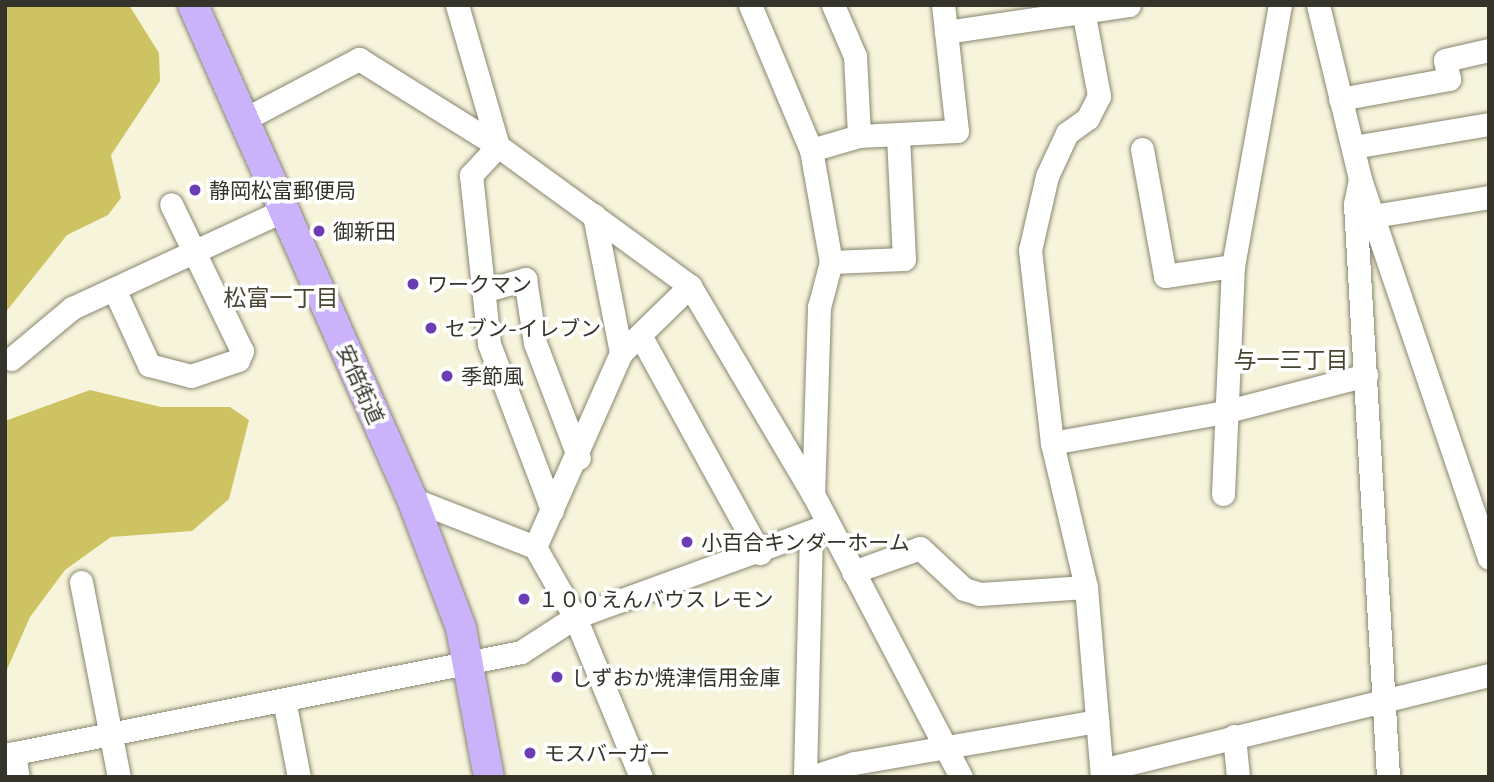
<!DOCTYPE html>
<html>
<head>
<meta charset="utf-8">
<style>
  body { margin:0 }
  #map { position:relative; width:1494px; height:782px; overflow:hidden; background:#f7f4dc; font-family:"Titillium Web","Noto Sans JP",sans-serif }
  div>[style] { position:absolute }
  [style*='--x'] { left:calc(var(--x)*1px); top:calc(var(--y)*1px); width:calc(var(--w)*1px); rotate:calc(var(--a)*1deg) }
  .forest>* { inset:0; background:#cec363 }
  .roads { filter:drop-shadow(0 0 2px #888670) drop-shadow(0 0 2px #888670) }
  .minor>* { height:23px; margin:-11.5px; padding:0 11.5px; transform-origin:11.5px; border-radius:11.5px; background:#fff }
  .major>* { height:30px; margin:-15px; padding:0 15px; transform-origin:15px; border-radius:15px; background:#cbb3fb }
  .dots>* { width:19px; height:19px; translate:-50% -50%; box-sizing:border-box; border:4px solid #fff; border-radius:50% }
  span { translate:-50% -50%; white-space:nowrap; text-align:center; line-height:1.15; -webkit-text-stroke:7px #fff; paint-order:stroke }
  .poi-label { font-size:21px; color:#35342b }
  .left { translate:0 -50%; text-align:left }
  .street-label { font-size:21px; color:#35342b }
  .neighbourhood-label { font-size:23px; color:#484632 }
  .frame { position:absolute; inset:0; border:7px solid #35342b; pointer-events:none }
</style>
</head>
<body>
<div id="map">
  <div class="forest">
    <div style="clip-path:polygon(5px 5px,129px 5px,159px 53px,160px 81px,111px 155px,121px 198px,108px 215px,67px 235px,5px 313px)"></div>
    <div style="clip-path:polygon(90px 390px,161px 407px,230px 407px,249px 420px,229px 499px,192px 531px,111px 537px,65px 570px,30px 617px,5px 674px,5px 421px)"></div>
  </div>
  <div class="roads">
    <div class="minor">
      <div style="--x:457;--y:5;--w:147;--a:73.8"></div>
      <div style="--x:750;--y:5;--w:157;--a:67.2"></div>
      <div style="--x:811;--y:150;--w:114;--a:79.9"></div>
      <div style="--x:831;--y:262;--w:47;--a:104.9"></div>
      <div style="--x:819;--y:307;--w:187;--a:91.8"></div>
      <div style="--x:833;--y:5;--w:56;--a:66.7"></div>
      <div style="--x:855;--y:56;--w:80;--a:87.1"></div>
      <div style="--x:1082;--y:5;--w:93;--a:79.4"></div>
      <div style="--x:1099;--y:96;--w:25;--a:117"></div>
      <div style="--x:1088;--y:118;--w:26;--a:144"></div>
      <div style="--x:1067;--y:133;--w:47;--a:114.9"></div>
      <div style="--x:1047;--y:176;--w:76;--a:102.9"></div>
      <div style="--x:1030;--y:250;--w:194;--a:83.5"></div>
      <div style="--x:1052;--y:443;--w:148;--a:76.7"></div>
      <div style="--x:1086;--y:587;--w:191;--a:85.2"></div>
      <div style="--x:1318;--y:5;--w:179;--a:76.4"></div>
      <div style="--x:1360;--y:179;--w:400;--a:71.2"></div>
      <div style="--x:946;--y:32;--w:185;--a:-8.4"></div>
      <div style="--x:1340;--y:99;--w:111;--a:-10.4"></div>
      <div style="--x:1449;--y:79;--w:19;--a:-102"></div>
      <div style="--x:1445;--y:60;--w:45;--a:-12.8"></div>
      <div style="--x:245;--y:119;--w:129;--a:-27.8"></div>
      <div style="--x:359;--y:59;--w:164;--a:32"></div>
      <div style="--x:498;--y:146;--w:238;--a:36.1"></div>
      <div style="--x:690;--y:286;--w:242;--a:59.4"></div>
      <div style="--x:813;--y:494;--w:319;--a:62.4"></div>
      <div style="--x:498;--y:146;--w:40;--a:133"></div>
      <div style="--x:471;--y:175;--w:170;--a:83.9"></div>
      <div style="--x:489;--y:344;--w:178;--a:69.2"></div>
      <div style="--x:1353;--y:147;--w:138;--a:-9.6"></div>
      <div style="--x:1142;--y:149;--w:129;--a:79.7"></div>
      <div style="--x:1165;--y:276;--w:69;--a:-8.4"></div>
      <div style="--x:811;--y:150;--w:50;--a:-16.3"></div>
      <div style="--x:859;--y:136;--w:98;--a:-2.9"></div>
      <div style="--x:957;--y:131;--w:127;--a:-96.3"></div>
      <div style="--x:1360;--y:179;--w:25;--a:101"></div>
      <div style="--x:1355;--y:204;--w:574;--a:86.7"></div>
      <div style="--x:594;--y:215;--w:141;--a:78.9"></div>
      <div style="--x:1373;--y:216;--w:118;--a:-9.3"></div>
      <div style="--x:831;--y:262;--w:73;--a:-2.4"></div>
      <div style="--x:904;--y:259;--w:123;--a:-92.8"></div>
      <div style="--x:114;--y:289;--w:84;--a:65.3"></div>
      <div style="--x:149;--y:365;--w:43;--a:14.7"></div>
      <div style="--x:191;--y:376;--w:50;--a:-18.8"></div>
      <div style="--x:238;--y:360;--w:10;--a:-66"></div>
      <div style="--x:242;--y:351;--w:163;--a:-115.8"></div>
      <div style="--x:487;--y:290;--w:40;--a:-16"></div>
      <div style="--x:525;--y:279;--w:65;--a:81.1"></div>
      <div style="--x:535;--y:343;--w:123;--a:69.1"></div>
      <div style="--x:640;--y:335;--w:249;--a:61.2"></div>
      <div style="--x:11;--y:359;--w:80;--a:-39.9"></div>
      <div style="--x:72;--y:308;--w:234;--a:-24.8"></div>
      <div style="--x:1052;--y:443;--w:175;--a:-10.2"></div>
      <div style="--x:1224;--y:412;--w:147;--a:-14.6"></div>
      <div style="--x:1223;--y:494;--w:228;--a:-87.5"></div>
      <div style="--x:1233;--y:266;--w:265;--a:-79.8"></div>
      <div style="--x:412;--y:499;--w:132;--a:21.3"></div>
      <div style="--x:535;--y:547;--w:81;--a:60.3"></div>
      <div style="--x:575;--y:617;--w:173;--a:67.6"></div>
      <div style="--x:535;--y:547;--w:212;--a:-66.1"></div>
      <div style="--x:621;--y:353;--w:96;--a:-44.2"></div>
      <div style="--x:853;--y:572;--w:71;--a:-19.7"></div>
      <div style="--x:920;--y:548;--w:60;--a:43"></div>
      <div style="--x:964;--y:589;--w:17;--a:17"></div>
      <div style="--x:980;--y:594;--w:106;--a:-3.8"></div>
      <div style="--x:81;--y:582;--w:199;--a:79"></div>
      <div style="--x:284;--y:700;--w:78;--a:79"></div>
      <div style="--x:1234;--y:736;--w:41;--a:84.4"></div>
      <div style="--x:14;--y:753;--w:24;--a:81"></div>
      <div style="--x:5;--y:755;--w:526;--a:-11.29"></div>
      <div style="--x:521;--y:652;--w:64;--a:-32.9"></div>
      <div style="--x:575;--y:617;--w:269;--a:-20"></div>
      <div style="--x:1102;--y:770;--w:398;--a:-13.8"></div>
      <div style="--x:805;--y:777;--w:242;--a:-88.6"></div>
      <div style="--x:811;--y:777;--w:45;--a:-18"></div>
      <div style="--x:854;--y:763;--w:247;--a:-9.8"></div>
    </div>
    <div class="major">
      <div style="--x:193;--y:5;--w:540;--a:66.09"></div>
      <div style="--x:412;--y:499;--w:138;--a:69.2"></div>
      <div style="--x:461;--y:628;--w:152;--a:79.4"></div>
    </div>
  </div>
  <div class="dots">
    <div style="left:195px;top:190px;background:#6b3cb4"></div>
    <div style="left:319px;top:231px;background:#6b3cb4"></div>
    <div style="left:413px;top:284px;background:#6b3cb4"></div>
    <div style="left:431px;top:328px;background:#6b3cb4"></div>
    <div style="left:447px;top:376px;background:#6b3cb4"></div>
    <div style="left:687px;top:542px;background:#6b3cb4"></div>
    <div style="left:524px;top:599px;background:#6b3cb4"></div>
    <div style="left:557px;top:677px;background:#6b3cb4"></div>
    <div style="left:530px;top:753px;background:#6b3cb4"></div>
  </div>
  <div class="poi-label">
    <span class="left" style="left:209px;top:190px">静岡松富郵便局</span>
    <span class="left" style="left:333px;top:231px">御新田</span>
    <span class="left" style="left:427px;top:284px">ワークマン</span>
    <span class="left" style="left:445px;top:328px">セブン-イレブン</span>
    <span class="left" style="left:461px;top:376px">季節風</span>
    <span class="left" style="left:701px;top:542px">小百合キンダーホーム</span>
    <span class="left" style="left:538px;top:599px">１００えんバウス レモン</span>
    <span class="left" style="left:571px;top:677px">しずおか焼津信用金庫</span>
    <span class="left" style="left:544px;top:753px">モスバーガー</span>
  </div>
  <div class="street-label">
    <span style="left:361px;top:384px;rotate:66deg">安倍街道</span>
  </div>
  <div class="neighbourhood-label">
    <span style="left:281px;top:298px">松富一丁目</span>
    <span style="left:1291px;top:360px">与一三丁目</span>
  </div>
  <div class="frame"></div>
</div>
</body>
</html>
